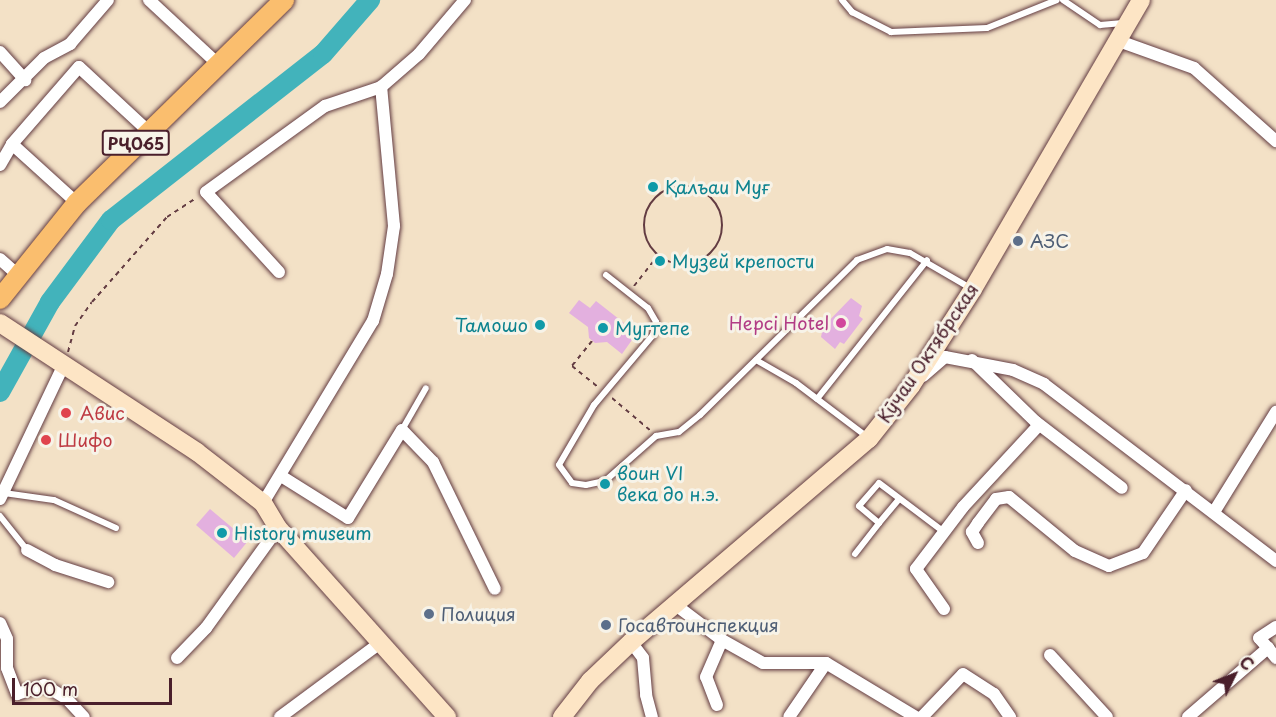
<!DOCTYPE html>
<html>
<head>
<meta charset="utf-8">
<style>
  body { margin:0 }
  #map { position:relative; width:1276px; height:717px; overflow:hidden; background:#f3e1c6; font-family:"Playpen Sans",sans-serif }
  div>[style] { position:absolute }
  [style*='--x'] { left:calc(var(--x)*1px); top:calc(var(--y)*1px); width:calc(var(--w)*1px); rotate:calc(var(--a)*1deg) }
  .river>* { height:20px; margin:-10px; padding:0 10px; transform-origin:10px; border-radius:10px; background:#42b3bb }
  .building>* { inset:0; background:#e3b0df }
  .path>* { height:2px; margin-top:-1px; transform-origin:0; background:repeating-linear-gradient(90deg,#633c42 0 4.5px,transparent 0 9px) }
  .path>.ring { margin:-1px; padding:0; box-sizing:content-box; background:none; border:2px solid #633c42; border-radius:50% }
  .roads { filter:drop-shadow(0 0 2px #633c42) drop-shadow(0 0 2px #633c42) }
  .lane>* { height:6px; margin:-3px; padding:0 3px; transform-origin:3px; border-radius:3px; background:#fff }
  .street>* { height:12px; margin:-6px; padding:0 6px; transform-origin:6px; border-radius:6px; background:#fff }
  .secondary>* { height:18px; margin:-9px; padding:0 9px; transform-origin:9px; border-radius:9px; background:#fde5c5 }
  .primary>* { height:20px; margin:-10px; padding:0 10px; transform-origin:10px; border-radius:10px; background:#fabe6e }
  .dots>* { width:16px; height:16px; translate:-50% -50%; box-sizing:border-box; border:3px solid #f7f3e8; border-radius:50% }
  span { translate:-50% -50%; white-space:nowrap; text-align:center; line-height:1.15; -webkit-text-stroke:6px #f7f3e8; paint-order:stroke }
  .shield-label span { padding:2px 4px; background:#f7f3e8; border:2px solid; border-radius:4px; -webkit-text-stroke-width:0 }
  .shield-label { font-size:16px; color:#4a1f2b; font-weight:700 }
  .culture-label { font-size:18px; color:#0d838f }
  .left { translate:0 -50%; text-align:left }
  .right { translate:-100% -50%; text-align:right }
  .service-label { font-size:18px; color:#4e5e75 }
  .hotel-label { font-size:18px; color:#b23c85 }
  .street-label { font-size:18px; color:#4a1f2b }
  .health-label { font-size:18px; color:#be3a42 }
  .north { position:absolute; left:1204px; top:645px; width:60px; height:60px; -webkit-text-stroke:4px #f7f3e8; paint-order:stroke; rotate:47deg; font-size:16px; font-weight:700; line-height:24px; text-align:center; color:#4a1f2b }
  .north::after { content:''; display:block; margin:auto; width:21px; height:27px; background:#4a1f2b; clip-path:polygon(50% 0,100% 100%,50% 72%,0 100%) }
  .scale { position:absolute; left:12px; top:678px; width:160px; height:27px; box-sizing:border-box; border:3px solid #4a1f2b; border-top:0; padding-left:8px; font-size:18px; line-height:21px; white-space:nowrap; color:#4a1f2b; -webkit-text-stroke:4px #f7f3e8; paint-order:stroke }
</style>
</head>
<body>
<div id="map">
  <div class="river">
    <div style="--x:0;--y:392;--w:103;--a:-60.9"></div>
    <div style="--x:50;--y:302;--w:102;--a:-53.4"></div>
    <div style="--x:111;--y:220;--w:269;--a:-38.1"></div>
    <div style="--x:323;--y:54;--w:72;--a:-49"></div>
  </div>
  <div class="building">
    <div style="clip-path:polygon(851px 298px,862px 306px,859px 316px,863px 319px,844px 344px,840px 342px,835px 349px,821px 337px,823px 327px)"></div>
    <div style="clip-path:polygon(579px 300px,590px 308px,596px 301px,624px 323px,618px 329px,632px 340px,622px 354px,607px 342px,595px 343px,589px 338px,588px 327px,569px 313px)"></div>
    <div style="clip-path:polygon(210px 509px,248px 541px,234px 558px,196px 525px)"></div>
  </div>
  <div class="path">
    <div class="ring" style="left:644px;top:186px;width:76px;height:76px"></div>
    <div style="--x:634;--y:286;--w:39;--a:-52"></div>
    <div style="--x:592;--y:341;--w:32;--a:129"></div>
    <div style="--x:572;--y:366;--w:33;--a:39"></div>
    <div style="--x:68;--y:352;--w:27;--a:-75"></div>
    <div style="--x:75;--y:326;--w:29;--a:-55"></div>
    <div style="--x:92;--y:302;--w:113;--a:-48.6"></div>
    <div style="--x:167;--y:217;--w:35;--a:-33"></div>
    <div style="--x:612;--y:398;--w:51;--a:40.2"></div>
  </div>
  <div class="roads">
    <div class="lane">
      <div style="--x:842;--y:0;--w:16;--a:50"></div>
      <div style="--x:852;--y:12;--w:44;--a:27.1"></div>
      <div style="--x:891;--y:32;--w:96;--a:-2.4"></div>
      <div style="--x:987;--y:28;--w:75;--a:-21.8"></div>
      <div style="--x:1063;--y:0;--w:45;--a:34"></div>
      <div style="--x:1100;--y:25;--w:23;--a:-5"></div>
      <div style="--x:606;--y:275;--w:53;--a:38.2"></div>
      <div style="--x:648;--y:308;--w:16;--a:60"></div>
      <div style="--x:656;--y:322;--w:13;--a:103"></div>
      <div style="--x:653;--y:335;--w:92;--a:130.1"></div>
      <div style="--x:594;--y:405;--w:69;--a:120.3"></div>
      <div style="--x:559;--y:465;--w:22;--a:54"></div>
      <div style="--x:572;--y:483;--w:14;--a:8"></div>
      <div style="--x:586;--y:485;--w:19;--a:-12"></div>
      <div style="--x:605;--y:481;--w:68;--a:-41.4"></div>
      <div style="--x:656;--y:436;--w:23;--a:-10"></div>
      <div style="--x:679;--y:432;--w:27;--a:-39"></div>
      <div style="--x:700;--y:415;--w:221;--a:-44.6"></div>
      <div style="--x:857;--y:260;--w:32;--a:-20"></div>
      <div style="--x:887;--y:249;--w:23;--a:10"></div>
      <div style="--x:910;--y:253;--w:72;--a:30.1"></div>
      <div style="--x:756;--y:360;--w:46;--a:29.9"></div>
      <div style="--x:796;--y:383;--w:88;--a:37.1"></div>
      <div style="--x:817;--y:399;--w:177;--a:-51.6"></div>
      <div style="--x:402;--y:430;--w:48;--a:-60.3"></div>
      <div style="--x:4;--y:493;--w:50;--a:8"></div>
      <div style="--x:54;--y:500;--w:68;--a:24.3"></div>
      <div style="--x:0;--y:516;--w:43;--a:51.5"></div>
      <div style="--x:879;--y:523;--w:31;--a:-50"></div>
      <div style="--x:855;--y:554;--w:39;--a:-52"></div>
      <div style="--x:879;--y:523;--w:26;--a:-140"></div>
      <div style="--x:859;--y:506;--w:30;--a:-49"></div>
      <div style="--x:879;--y:483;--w:81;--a:37"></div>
    </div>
    <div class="street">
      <div style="--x:149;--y:0;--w:96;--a:42.9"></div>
      <div style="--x:1116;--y:40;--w:83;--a:19.7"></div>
      <div style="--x:1194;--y:68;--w:110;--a:41.7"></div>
      <div style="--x:0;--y:52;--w:38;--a:48"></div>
      <div style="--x:0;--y:102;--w:62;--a:-45"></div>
      <div style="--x:44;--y:58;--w:30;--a:-28"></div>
      <div style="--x:70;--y:44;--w:58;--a:-49.2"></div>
      <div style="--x:12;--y:144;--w:102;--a:-49"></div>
      <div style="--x:79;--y:67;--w:94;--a:42.8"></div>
      <div style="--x:0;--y:165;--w:24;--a:-60"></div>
      <div style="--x:12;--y:144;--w:88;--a:42.2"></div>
      <div style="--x:0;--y:259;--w:24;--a:42"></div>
      <div style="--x:279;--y:272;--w:108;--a:-132.4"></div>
      <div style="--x:206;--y:192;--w:147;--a:-35.9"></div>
      <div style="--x:325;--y:106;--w:59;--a:-18.7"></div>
      <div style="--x:381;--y:87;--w:50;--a:-41"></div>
      <div style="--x:419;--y:54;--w:71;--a:-49.6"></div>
      <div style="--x:972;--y:360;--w:89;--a:44.1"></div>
      <div style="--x:1036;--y:422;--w:108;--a:37.5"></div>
      <div style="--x:923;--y:376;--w:29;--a:-41"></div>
      <div style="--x:945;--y:357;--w:69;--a:10.8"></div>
      <div style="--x:1013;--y:370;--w:34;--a:24"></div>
      <div style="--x:1044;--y:384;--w:292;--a:37.3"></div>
      <div style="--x:281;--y:476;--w:79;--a:32.1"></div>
      <div style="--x:348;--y:518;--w:103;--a:-58.5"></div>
      <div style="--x:402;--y:430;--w:45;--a:45.9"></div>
      <div style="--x:433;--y:462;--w:141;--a:64"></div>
      <div style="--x:0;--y:499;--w:149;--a:-64.6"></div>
      <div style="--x:263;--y:503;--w:213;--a:-58.9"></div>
      <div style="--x:373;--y:321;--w:49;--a:-73.4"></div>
      <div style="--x:387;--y:274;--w:49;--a:-81.7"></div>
      <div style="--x:394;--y:226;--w:140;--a:-95.3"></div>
      <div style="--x:1214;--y:512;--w:118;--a:-58.2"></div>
      <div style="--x:978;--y:543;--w:13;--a:-119"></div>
      <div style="--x:972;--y:532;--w:11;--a:-56"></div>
      <div style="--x:978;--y:523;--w:30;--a:-53"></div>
      <div style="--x:996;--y:499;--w:13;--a:-9"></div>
      <div style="--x:1009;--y:497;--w:85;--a:39.3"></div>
      <div style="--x:1075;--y:551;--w:37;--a:24"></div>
      <div style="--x:1109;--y:566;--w:36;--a:-21"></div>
      <div style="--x:1143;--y:553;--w:76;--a:-55.7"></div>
      <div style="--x:27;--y:550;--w:32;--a:28"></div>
      <div style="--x:55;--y:565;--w:56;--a:17.8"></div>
      <div style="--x:673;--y:603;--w:61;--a:37.1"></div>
      <div style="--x:722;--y:640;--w:47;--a:29.3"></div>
      <div style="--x:763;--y:663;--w:63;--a:0"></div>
      <div style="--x:826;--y:663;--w:65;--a:124.4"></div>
      <div style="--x:944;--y:609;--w:49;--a:-125"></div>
      <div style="--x:916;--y:569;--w:78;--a:-52.8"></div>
      <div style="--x:963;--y:507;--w:112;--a:-47.2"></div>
      <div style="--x:0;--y:623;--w:17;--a:66"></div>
      <div style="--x:7;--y:639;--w:29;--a:90"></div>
      <div style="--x:7;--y:668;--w:28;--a:69"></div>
      <div style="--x:17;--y:694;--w:28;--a:-18"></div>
      <div style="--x:44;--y:685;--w:26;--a:31"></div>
      <div style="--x:66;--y:698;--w:26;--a:47"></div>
      <div style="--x:631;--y:642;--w:20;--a:53"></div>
      <div style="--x:643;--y:658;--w:37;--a:85"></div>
      <div style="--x:646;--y:695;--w:23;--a:75"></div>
      <div style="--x:1268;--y:648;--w:13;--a:51"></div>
      <div style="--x:1050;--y:655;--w:84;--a:47.4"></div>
      <div style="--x:177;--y:658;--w:42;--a:-46"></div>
      <div style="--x:206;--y:628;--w:123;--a:-54.2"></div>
      <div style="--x:826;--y:663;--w:105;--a:31"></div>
      <div style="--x:717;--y:705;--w:30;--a:-111"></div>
      <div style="--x:706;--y:677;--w:40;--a:-66.6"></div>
      <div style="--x:280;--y:717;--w:124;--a:-36.5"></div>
      <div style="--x:922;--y:717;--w:59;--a:-46.4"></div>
      <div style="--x:963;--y:674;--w:37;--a:33"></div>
      <div style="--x:994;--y:694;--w:28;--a:55"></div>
      <div style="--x:1188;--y:717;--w:106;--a:-40.8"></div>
      <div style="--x:1268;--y:648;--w:13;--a:-132"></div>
      <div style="--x:1259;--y:638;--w:20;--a:-33"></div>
    </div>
    <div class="secondary">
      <div style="--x:0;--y:323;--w:235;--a:33.2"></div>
      <div style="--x:197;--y:452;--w:83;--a:37.7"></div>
      <div style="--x:263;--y:503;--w:29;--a:59"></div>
      <div style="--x:278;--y:528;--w:254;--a:48.2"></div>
      <div style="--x:562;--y:717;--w:46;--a:-52.1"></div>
      <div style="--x:590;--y:681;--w:57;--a:-43.6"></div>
      <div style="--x:631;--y:642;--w:313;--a:-40.5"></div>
      <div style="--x:869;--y:439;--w:68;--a:-51.6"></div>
      <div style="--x:911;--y:386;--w:115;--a:-57.4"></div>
      <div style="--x:973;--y:289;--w:334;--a:-59.8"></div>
    </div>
    <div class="primary">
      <div style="--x:0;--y:299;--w:123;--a:-51.3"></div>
      <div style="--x:77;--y:203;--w:290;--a:-44.4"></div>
    </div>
  </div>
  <div class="dots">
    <div style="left:653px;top:187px;background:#0f9aa8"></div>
    <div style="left:1018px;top:241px;background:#5c6f8a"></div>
    <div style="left:660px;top:261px;background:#0f9aa8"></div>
    <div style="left:841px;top:323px;background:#d1479c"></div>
    <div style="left:540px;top:325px;background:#0f9aa8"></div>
    <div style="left:603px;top:328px;background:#0f9aa8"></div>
    <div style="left:66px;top:413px;background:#e0444e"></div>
    <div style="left:46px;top:440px;background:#e0444e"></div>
    <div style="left:605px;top:484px;background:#0f9aa8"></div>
    <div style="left:222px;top:533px;background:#0f9aa8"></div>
    <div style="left:429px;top:614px;background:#5c6f8a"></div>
    <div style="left:606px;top:625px;background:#5c6f8a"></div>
  </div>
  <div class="shield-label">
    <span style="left:136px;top:143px">РҶ065</span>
  </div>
  <div class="culture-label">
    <span class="left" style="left:665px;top:187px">Қалъаи Муғ</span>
    <span class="left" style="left:672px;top:261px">Музей крепости</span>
    <span class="right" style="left:528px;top:325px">Тамошо</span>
    <span class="left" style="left:615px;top:328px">Мугтепе</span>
    <span class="left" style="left:617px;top:484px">воин VI<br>века до н.э.</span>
    <span class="left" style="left:234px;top:533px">History museum</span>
  </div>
  <div class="service-label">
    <span class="left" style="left:1030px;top:241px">АЗС</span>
    <span class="left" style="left:441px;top:614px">Полиция</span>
    <span class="left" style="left:618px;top:625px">Госавтоинспекция</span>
  </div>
  <div class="hotel-label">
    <span class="right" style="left:829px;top:323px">Hepci Hotel</span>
  </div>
  <div class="street-label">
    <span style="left:928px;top:353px;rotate:-56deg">Кӯчаи Октябрская</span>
  </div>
  <div class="health-label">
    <span class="left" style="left:80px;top:413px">Авис</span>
    <span class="left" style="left:58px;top:440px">Шифо</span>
  </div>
  <div class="north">С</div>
  <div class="scale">100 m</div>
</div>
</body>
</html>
